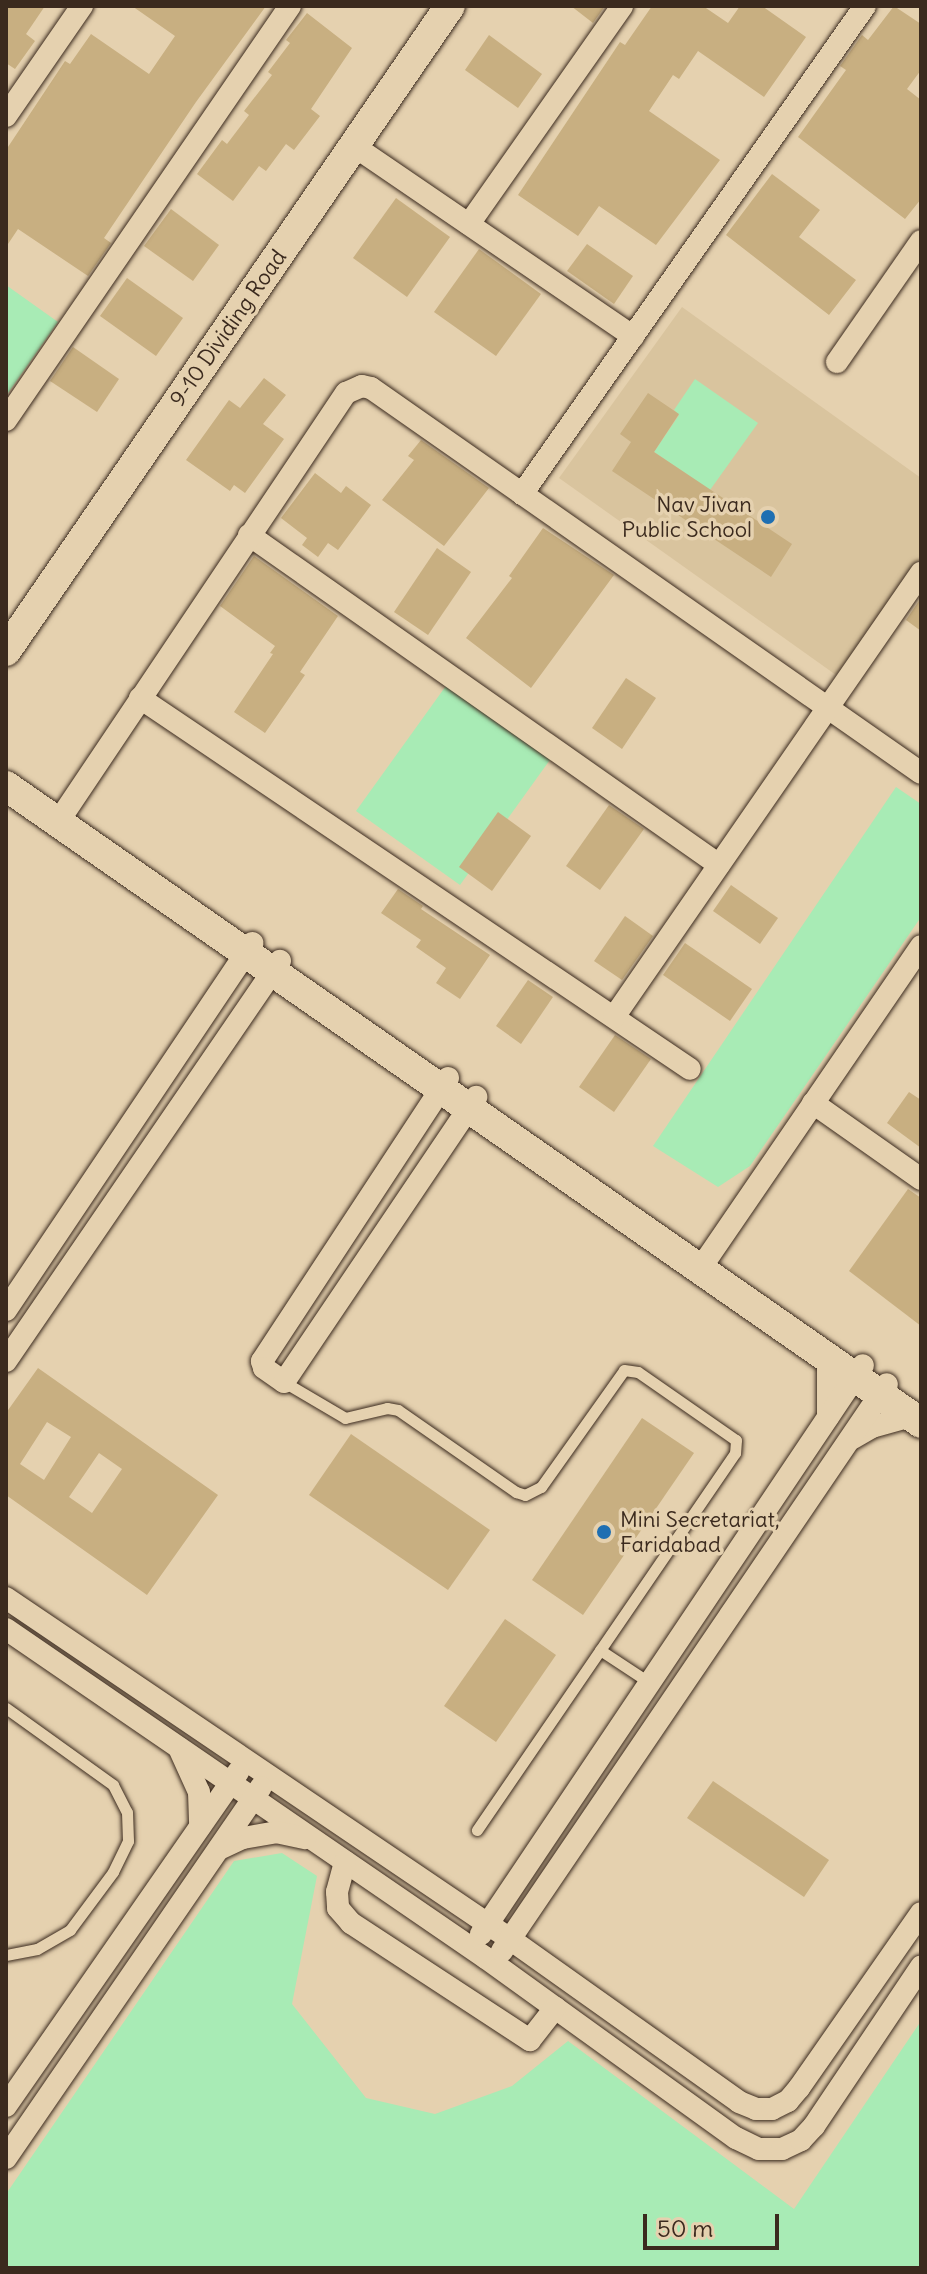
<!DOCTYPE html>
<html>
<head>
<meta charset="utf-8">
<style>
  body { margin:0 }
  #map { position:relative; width:927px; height:2274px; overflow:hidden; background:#e5d1af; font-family:Delius,sans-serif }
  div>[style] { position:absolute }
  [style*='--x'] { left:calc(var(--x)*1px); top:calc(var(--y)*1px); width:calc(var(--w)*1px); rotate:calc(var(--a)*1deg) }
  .built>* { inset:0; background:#d9c49e }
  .green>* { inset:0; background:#a8ebb5 }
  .building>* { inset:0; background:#c8af81 }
  .roads { filter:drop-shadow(0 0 2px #3b2a1e) drop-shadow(0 0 2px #3b2a1e) }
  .lane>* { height:11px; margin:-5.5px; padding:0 5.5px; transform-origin:5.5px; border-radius:5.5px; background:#e5d1af }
  .street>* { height:22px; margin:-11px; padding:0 11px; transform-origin:11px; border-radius:11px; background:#e5d1af }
  .secondary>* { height:30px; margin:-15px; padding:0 15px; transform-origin:15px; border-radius:15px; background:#e5d1af }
  .dots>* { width:22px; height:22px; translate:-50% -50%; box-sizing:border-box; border:4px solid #e5d1af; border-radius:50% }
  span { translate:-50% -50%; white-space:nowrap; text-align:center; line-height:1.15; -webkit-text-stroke:7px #e5d1af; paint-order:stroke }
  .street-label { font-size:22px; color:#3b2a1e }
  .poi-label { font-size:22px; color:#3b2a1e }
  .right { translate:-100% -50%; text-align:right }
  .left { translate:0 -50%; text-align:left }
  .frame { position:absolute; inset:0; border:8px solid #3b2a1e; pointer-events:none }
  .scale { position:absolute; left:643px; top:2214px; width:136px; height:36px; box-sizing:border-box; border:4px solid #3b2a1e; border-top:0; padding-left:10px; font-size:24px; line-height:28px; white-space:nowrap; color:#3b2a1e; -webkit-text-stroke:6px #e5d1af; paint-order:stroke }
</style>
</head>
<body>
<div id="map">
  <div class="built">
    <div style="clip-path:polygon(682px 307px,921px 478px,921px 557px,836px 675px,559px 478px)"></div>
  </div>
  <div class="green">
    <div style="clip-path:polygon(6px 285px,58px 322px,6px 396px)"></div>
    <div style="clip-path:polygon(695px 379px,758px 423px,710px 490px,654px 452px,679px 415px,674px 410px)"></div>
    <div style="clip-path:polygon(448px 683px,552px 757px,460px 885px,356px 811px)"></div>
    <div style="clip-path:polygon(896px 787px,921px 804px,921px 917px,750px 1166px,718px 1187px,653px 1146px)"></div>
    <div style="clip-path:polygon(282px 1853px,317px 1876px,292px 2004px,366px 2098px,435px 2114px,512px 2086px,568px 2041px,794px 2209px,921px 2021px,921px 2268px,6px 2268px,6px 2194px,234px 1861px)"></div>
  </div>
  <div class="building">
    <div style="clip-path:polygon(6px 6px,45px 6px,26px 34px,35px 41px,15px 69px,6px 63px)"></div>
    <div style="clip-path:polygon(132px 6px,266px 6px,196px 102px,104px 238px,111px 243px,88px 276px,18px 229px,6px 247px,6px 150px,65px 61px,70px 64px,91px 34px,149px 74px,175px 36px)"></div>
    <div style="clip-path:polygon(571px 6px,605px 6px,593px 23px)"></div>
    <div style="clip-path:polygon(652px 6px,703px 6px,728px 23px,740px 6px,762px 6px,806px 37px,764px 97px,698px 51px,679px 79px,673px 75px,649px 111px,720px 160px,656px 245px,599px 206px,578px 236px,518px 195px,620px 42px,625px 45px)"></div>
    <div style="clip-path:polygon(894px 6px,921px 24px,921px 70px,907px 89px,921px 100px,921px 199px,905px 219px,798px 137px,846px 70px,840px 66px,862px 35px,868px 40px)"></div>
    <div style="clip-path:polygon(307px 13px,352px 48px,311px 109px,320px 116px,294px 150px,286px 144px,266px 171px,259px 166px,233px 201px,197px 174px,222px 140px,227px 144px,249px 115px,244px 111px,272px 75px,268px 72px,290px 43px,286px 40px)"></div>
    <div style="clip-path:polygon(489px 35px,542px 74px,518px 108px,465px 70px)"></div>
    <div style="clip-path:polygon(772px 174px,820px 210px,799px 237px,856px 280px,829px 315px,726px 235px)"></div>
    <div style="clip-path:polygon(396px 198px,450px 237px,407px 297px,353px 258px)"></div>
    <div style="clip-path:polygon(171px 209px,219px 245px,193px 281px,144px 246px)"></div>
    <div style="clip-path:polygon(587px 244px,633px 276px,614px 304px,567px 271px)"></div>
    <div style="clip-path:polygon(479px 249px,541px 294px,496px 356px,434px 312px)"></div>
    <div style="clip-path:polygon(127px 278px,183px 318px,156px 356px,100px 316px)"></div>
    <div style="clip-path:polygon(73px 347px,119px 379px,97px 412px,50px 381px)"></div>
    <div style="clip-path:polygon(264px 378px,286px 395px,263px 424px,284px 439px,245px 493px,234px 485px,230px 491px,186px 460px,229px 400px,240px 408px)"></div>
    <div style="clip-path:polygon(648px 393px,679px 414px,654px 452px,792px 544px,771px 577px,612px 471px,631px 442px,620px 434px)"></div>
    <div style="clip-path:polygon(421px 440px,489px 488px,444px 546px,382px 500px,414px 460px,408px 456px)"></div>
    <div style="clip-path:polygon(315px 473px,341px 493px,346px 486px,371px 505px,338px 550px,328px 543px,318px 557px,302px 545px,307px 538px,281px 518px)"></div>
    <div style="clip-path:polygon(543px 528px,614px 575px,531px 688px,466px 638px,512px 578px,509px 576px)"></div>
    <div style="clip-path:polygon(437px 548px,471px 572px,428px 635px,394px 612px)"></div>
    <div style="clip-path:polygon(254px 556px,338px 616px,300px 672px,305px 675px,265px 733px,234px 712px,273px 654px,270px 653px,275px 646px,220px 606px)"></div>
    <div style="clip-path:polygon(921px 598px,921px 631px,906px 620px)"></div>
    <div style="clip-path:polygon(626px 678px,656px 698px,622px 749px,592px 728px)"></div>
    <div style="clip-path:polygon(609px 805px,644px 829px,600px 890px,566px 866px)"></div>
    <div style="clip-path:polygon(498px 812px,531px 836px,492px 891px,459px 867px)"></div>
    <div style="clip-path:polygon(731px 885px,778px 918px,760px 944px,713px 911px)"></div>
    <div style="clip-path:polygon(398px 889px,423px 906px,421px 909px,490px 955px,460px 999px,436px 983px,446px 968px,416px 947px,421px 940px,381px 913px)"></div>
    <div style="clip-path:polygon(625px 916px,653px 936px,622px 980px,594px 961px)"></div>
    <div style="clip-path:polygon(685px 943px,752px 989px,730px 1021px,663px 975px)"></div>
    <div style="clip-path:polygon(528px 980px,553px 997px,521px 1044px,496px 1026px)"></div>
    <div style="clip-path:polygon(615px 1035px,651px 1059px,614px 1112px,579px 1087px)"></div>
    <div style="clip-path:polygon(909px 1092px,921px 1100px,921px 1148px,887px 1123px)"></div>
    <div style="clip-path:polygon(908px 1189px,921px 1198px,921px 1326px,849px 1271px)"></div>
    <div style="clip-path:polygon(evenodd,38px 1368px,218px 1495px,147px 1595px,6px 1495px,6px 1413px,38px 1368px,47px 1422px,71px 1437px,44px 1480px,20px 1464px,47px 1422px,38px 1368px,99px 1453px,122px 1469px,92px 1513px,69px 1497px,99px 1453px)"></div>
    <div style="clip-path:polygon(642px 1418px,694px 1453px,583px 1615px,532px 1580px)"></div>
    <div style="clip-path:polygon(351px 1434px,490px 1530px,448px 1590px,309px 1495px)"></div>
    <div style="clip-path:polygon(505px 1619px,556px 1655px,496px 1742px,444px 1706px)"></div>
    <div style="clip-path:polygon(713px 1781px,829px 1860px,804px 1897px,687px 1818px)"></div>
  </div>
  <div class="roads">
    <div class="lane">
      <div style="--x:284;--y:1382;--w:71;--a:30.5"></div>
      <div style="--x:345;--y:1418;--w:43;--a:-13.4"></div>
      <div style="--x:387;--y:1408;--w:11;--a:10"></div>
      <div style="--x:398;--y:1410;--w:144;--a:34.8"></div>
      <div style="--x:516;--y:1492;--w:9;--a:18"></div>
      <div style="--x:525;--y:1495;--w:18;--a:-27"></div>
      <div style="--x:541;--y:1487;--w:143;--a:-54.6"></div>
      <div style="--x:624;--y:1370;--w:14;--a:8"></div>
      <div style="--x:638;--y:1372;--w:119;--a:34.8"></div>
      <div style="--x:736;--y:1440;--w:13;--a:94"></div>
      <div style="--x:735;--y:1453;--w:457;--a:124.4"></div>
      <div style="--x:600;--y:1650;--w:60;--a:33.4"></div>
      <div style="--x:6;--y:1708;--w:132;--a:35.7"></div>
      <div style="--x:113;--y:1785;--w:30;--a:63"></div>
      <div style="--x:127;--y:1812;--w:29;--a:88"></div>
      <div style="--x:128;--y:1841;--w:34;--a:116"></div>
      <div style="--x:113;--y:1872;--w:72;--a:126.6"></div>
      <div style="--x:70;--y:1930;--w:38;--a:150"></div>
      <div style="--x:37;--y:1949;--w:32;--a:169"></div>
    </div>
    <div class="street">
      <div style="--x:6;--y:116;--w:134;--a:-55.4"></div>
      <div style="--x:354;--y:146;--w:338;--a:34.3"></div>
      <div style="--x:469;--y:224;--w:266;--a:-54.9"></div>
      <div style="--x:837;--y:362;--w:147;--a:-55.2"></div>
      <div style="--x:6;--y:420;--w:502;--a:-55.55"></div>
      <div style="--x:522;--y:494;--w:596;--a:-54.9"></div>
      <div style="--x:249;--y:535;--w:574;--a:35.07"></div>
      <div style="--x:140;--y:698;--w:663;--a:34"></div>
      <div style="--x:58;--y:822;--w:517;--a:-56.13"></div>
      <div style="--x:346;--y:393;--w:17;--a:-24"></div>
      <div style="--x:362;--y:386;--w:9;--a:13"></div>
      <div style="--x:371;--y:388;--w:671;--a:34.99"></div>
      <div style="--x:614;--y:1017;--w:540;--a:-55.34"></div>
      <div style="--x:448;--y:1078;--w:339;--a:123.3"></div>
      <div style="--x:262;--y:1361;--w:7;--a:74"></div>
      <div style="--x:264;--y:1368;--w:24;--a:35"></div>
      <div style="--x:284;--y:1382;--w:344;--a:-56"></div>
      <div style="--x:813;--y:1103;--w:132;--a:35.1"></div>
      <div style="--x:700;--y:1269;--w:391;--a:-55.6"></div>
      <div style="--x:6;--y:1310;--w:442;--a:-56.1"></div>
      <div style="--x:6;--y:1361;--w:485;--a:-55.6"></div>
      <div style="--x:828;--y:1417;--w:59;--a:-90"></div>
      <div style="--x:853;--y:1438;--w:22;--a:-30"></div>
      <div style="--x:872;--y:1427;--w:41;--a:-15.8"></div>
      <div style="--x:6;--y:1598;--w:609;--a:34.08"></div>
      <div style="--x:510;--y:1939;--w:281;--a:35.4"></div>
      <div style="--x:739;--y:2102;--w:18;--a:22"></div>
      <div style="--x:756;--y:2109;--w:16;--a:0"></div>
      <div style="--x:772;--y:2109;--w:18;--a:-27"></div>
      <div style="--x:788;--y:2101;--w:17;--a:-50"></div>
      <div style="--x:799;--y:2088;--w:213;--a:-55.1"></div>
      <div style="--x:6;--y:1629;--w:582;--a:34.43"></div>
      <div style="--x:486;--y:1958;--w:308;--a:35.8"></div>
      <div style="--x:736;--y:2138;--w:25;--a:26"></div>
      <div style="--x:759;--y:2149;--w:23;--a:0"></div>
      <div style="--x:782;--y:2149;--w:21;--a:-25"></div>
      <div style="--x:801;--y:2140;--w:19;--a:-47"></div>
      <div style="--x:814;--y:2126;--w:192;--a:-56.1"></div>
      <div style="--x:179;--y:1748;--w:48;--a:65.6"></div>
      <div style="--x:199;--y:1792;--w:34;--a:88"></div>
      <div style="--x:219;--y:1849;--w:26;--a:-25"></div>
      <div style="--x:243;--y:1838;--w:34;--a:-10"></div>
      <div style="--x:276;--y:1832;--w:30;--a:12"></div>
      <div style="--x:345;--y:1862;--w:31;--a:105"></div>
      <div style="--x:337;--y:1892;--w:16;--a:86"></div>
      <div style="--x:338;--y:1908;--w:20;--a:49"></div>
      <div style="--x:351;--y:1923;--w:214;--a:33.2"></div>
      <div style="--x:530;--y:2040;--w:41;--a:-52"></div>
      <div style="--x:481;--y:1934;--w:685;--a:-56.12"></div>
      <div style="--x:502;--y:1951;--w:685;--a:-55.82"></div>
      <div style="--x:6;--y:2106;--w:407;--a:-55.2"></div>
      <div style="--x:6;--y:2158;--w:450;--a:-55.5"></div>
    </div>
    <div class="secondary">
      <div style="--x:6;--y:651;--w:783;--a:-55.46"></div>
      <div style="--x:6;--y:786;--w:1115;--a:34.84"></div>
    </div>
  </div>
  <div class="dots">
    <div style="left:768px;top:517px;background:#1f6fb2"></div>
    <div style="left:604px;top:1532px;background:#1f6fb2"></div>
  </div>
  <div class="street-label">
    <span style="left:228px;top:328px;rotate:-55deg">9-10 Dividing Road</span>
  </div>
  <div class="poi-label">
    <span class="right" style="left:752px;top:517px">Nav Jivan<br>Public School</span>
    <span class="left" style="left:620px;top:1532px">Mini Secretariat,<br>Faridabad</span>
  </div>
  <div class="frame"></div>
  <div class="scale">50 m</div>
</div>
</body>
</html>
